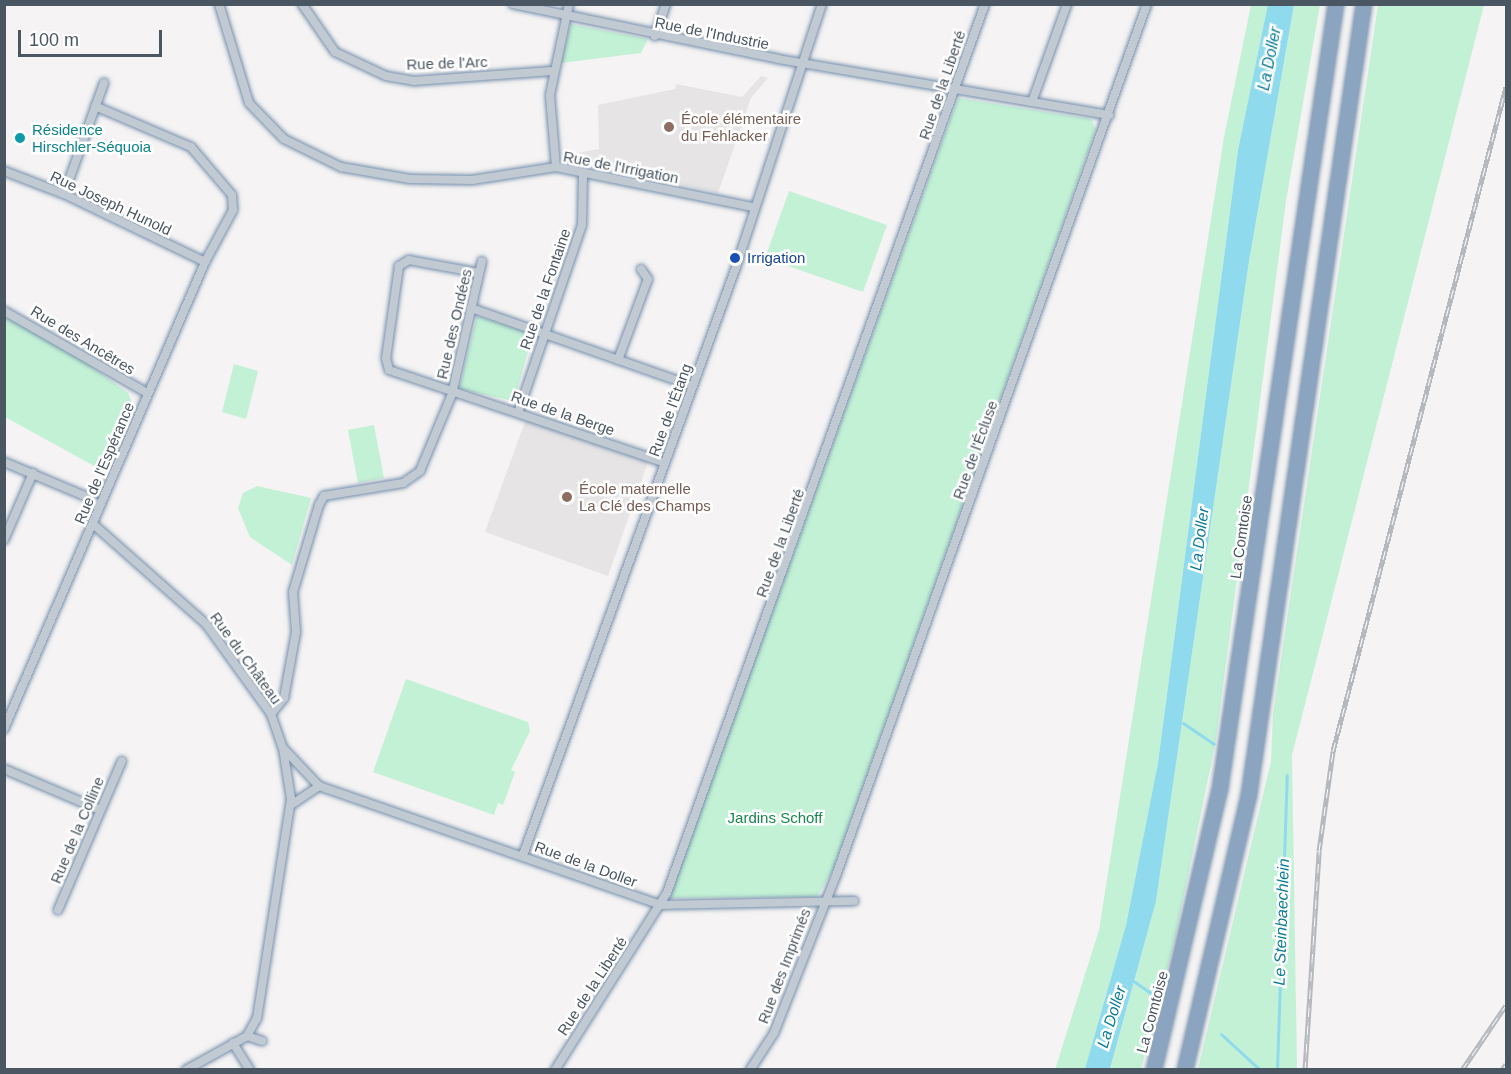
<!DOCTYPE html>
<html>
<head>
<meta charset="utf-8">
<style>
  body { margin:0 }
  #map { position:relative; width:1511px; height:1074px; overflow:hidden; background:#f5f3f3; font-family:Helvetica,sans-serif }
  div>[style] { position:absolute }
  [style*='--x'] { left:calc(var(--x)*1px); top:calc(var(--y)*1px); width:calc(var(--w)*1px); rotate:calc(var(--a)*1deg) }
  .education>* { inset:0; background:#e6e4e5 }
  .green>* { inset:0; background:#c3f1d5 }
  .water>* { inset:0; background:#90daee }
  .stream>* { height:3px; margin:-1.5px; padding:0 1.5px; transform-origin:1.5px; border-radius:1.5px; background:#90daee }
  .roads { filter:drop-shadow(0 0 2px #7690ad) drop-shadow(0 0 2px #7690ad) }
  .street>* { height:8px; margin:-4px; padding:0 4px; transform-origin:4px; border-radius:4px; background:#c1cad2 }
  .highway>* { height:14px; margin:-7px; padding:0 7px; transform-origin:7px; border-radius:7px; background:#8ba5c1 }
  .rail>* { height:5px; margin-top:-2.5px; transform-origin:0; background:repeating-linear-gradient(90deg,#fff 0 9px,#b5b8bd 0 18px); box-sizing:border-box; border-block:2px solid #b5b8bd }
  .dots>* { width:16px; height:16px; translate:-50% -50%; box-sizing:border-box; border:3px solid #fff; border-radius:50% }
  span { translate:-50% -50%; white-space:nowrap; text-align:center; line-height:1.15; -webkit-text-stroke:5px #fff; paint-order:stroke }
  .street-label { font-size:15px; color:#4a5661 }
  .education-label { font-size:15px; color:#785e54 }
  .left { translate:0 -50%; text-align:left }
  .culture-label { font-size:15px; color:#0d838f }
  .transit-label { font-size:15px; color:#164399 }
  .park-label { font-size:15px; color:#17864f }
  .water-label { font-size:16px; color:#0c7c9b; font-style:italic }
  .frame { position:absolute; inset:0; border:6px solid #4a5661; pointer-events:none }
  .scale { position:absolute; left:18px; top:30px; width:144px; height:27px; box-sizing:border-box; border:3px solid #4a5661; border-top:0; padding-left:8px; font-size:18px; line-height:21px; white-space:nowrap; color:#4a5661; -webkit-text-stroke:4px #fff; paint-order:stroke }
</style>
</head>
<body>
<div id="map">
  <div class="education">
    <div style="clip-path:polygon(761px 76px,768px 78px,751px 98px,718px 193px,572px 159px,572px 154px,599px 149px,598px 105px,675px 89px,676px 84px,742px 97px)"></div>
    <div style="clip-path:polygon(526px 419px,648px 462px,608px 576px,485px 532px)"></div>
  </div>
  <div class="green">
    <div style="clip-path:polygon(1251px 5px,1268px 5px,1238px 150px,1158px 763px,1126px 925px,1087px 1063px,1085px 1069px,1055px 1070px,1099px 930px,1224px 137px)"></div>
    <div style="clip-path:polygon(1294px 5px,1320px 5px,1286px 201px,1216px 740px,1175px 939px,1141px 1069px,1110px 1070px,1156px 900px,1249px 261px)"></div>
    <div style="clip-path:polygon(1378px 5px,1484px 5px,1292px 755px,1297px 1069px,1198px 1069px,1271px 761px,1273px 714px)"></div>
    <div style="clip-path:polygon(571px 24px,648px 39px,641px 53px,561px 63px)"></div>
    <div style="clip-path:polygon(958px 98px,1091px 119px,1096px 129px,833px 870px,817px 897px,669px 898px)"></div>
    <div style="clip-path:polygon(789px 191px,887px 225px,863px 292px,765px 258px)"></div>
    <div style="clip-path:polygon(4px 316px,56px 341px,128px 393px,134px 407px,105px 472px,5px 417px)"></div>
    <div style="clip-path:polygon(477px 316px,533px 334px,514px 401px,459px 389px)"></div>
    <div style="clip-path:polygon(234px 364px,258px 371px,246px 419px,222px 412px)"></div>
    <div style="clip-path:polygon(374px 425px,384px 478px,358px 483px,348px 430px)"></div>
    <div style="clip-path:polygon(257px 486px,311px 498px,292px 565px,250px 537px,238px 508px,243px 493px)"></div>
    <div style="clip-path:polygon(406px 679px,528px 722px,530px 731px,511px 770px,515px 772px,503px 805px,498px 803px,494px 815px,373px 772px)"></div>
  </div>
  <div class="water">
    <div style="clip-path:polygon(1268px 4px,1294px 5px,1249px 261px,1156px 901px,1110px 1069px,1085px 1069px,1126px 925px,1158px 763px,1238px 150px)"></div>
  </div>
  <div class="stream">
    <div style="--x:1183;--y:723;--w:37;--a:34"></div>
    <div style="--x:1132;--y:980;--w:28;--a:35"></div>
    <div style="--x:1221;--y:1034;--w:53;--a:42.7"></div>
    <div style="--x:1277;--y:1070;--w:295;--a:-88.1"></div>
  </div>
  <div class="roads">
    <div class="street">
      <div style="--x:219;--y:4;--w:103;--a:73.1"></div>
      <div style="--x:249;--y:103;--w:50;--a:45.8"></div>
      <div style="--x:284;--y:139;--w:64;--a:26.2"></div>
      <div style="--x:341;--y:167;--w:70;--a:9.9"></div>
      <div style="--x:410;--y:179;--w:62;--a:0.9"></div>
      <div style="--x:472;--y:180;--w:85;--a:-8.8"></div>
      <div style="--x:556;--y:167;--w:201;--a:11.5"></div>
      <div style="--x:302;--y:4;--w:58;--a:55.5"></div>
      <div style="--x:335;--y:52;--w:56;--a:25.2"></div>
      <div style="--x:386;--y:76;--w:28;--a:10"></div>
      <div style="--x:414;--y:81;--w:138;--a:-4.1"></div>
      <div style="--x:513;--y:4;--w:271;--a:11.7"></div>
      <div style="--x:778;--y:59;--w:336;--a:9.6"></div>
      <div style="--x:655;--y:36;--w:34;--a:-71"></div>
      <div style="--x:1032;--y:102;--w:104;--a:-70.3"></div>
      <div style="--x:556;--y:167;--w:72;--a:-94.8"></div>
      <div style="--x:550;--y:95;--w:93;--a:-78.2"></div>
      <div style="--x:4;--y:171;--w:64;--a:21"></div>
      <div style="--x:64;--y:194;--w:157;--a:25.7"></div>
      <div style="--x:64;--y:194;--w:118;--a:-70.2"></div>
      <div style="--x:479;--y:273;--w:71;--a:-169.5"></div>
      <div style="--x:409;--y:260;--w:12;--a:149"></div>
      <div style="--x:399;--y:266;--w:93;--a:98"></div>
      <div style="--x:386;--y:358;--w:12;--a:76"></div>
      <div style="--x:389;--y:370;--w:291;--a:18.6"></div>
      <div style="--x:471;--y:308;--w:235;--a:19.4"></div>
      <div style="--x:4;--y:311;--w:165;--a:29.8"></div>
      <div style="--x:618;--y:360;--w:86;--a:-69.7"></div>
      <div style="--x:648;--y:279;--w:12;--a:-125"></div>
      <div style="--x:519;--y:410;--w:195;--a:-71.2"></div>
      <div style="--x:582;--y:225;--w:51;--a:-88.9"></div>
      <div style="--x:4;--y:462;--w:95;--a:22.8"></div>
      <div style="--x:92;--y:499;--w:12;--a:55"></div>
      <div style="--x:93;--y:524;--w:151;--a:41.5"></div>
      <div style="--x:206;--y:624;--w:111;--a:54.2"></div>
      <div style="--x:271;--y:714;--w:36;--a:71"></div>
      <div style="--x:283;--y:748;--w:52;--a:81.1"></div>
      <div style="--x:291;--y:799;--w:222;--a:98.8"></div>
      <div style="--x:257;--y:1018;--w:21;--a:119"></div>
      <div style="--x:4;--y:540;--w:73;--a:-66.6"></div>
      <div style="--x:271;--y:714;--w:21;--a:-51"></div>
      <div style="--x:284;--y:698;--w:67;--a:-79.7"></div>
      <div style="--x:296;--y:632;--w:40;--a:-94.3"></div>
      <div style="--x:293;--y:592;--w:91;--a:-73.4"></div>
      <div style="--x:319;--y:505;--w:10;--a:-61"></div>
      <div style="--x:324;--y:496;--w:80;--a:-9.3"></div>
      <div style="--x:403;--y:483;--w:21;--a:-35"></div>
      <div style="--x:420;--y:471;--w:83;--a:-67.4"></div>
      <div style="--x:452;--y:394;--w:136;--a:-77.3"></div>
      <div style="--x:4;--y:729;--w:508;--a:-66.71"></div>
      <div style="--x:205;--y:262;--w:59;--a:-61.7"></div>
      <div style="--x:233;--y:210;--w:15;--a:-94"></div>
      <div style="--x:232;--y:195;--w:63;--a:-130.5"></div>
      <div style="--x:191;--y:147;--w:104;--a:-156.9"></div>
      <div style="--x:283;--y:748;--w:52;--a:46.5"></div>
      <div style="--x:319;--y:786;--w:362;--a:19.2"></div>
      <div style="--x:661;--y:905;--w:193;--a:-1.2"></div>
      <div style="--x:4;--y:769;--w:104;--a:23.1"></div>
      <div style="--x:291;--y:805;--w:34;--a:-34"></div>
      <div style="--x:523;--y:855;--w:629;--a:-70.09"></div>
      <div style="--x:737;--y:264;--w:274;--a:-71.9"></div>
      <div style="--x:58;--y:910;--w:162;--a:-66.8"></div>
      <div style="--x:233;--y:1043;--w:32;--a:58"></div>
      <div style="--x:186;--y:1070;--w:70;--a:-29.1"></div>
      <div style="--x:247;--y:1036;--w:16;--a:18"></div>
      <div style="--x:555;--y:1070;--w:209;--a:-57.7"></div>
      <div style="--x:667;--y:893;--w:944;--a:-70.32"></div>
      <div style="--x:750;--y:1070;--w:44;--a:-57"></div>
      <div style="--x:774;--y:1033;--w:172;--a:-68.5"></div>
      <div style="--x:837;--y:873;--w:923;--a:-70.37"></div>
    </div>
    <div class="highway">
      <div style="--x:1154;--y:1070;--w:289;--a:-76.8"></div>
      <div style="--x:1220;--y:789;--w:794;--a:-81.59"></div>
      <div style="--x:1185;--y:1070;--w:282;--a:-76.9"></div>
      <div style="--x:1249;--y:795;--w:799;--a:-81.73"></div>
    </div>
  </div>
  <div class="rail">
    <div style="--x:1305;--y:1070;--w:219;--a:-86.3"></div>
    <div style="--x:1319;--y:851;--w:101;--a:-82"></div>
    <div style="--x:1333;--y:751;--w:686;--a:-75.4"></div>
    <div style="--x:1462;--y:1070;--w:78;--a:-55.9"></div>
    <div style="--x:1502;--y:1070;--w:7;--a:-56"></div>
  </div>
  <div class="dots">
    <div style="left:669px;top:127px;background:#8d6e63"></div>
    <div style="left:20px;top:138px;background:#0f9aa8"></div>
    <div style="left:735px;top:258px;background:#1a4fb4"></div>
    <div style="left:567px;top:497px;background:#8d6e63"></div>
  </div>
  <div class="street-label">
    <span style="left:712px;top:33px;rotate:11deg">Rue de l'Industrie</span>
    <span style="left:447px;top:63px;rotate:-2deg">Rue de l'Arc</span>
    <span style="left:942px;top:85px;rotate:-71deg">Rue de la Liberté</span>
    <span style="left:621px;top:167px;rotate:11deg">Rue de l'Irrigation</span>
    <span style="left:111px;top:203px;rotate:25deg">Rue Joseph Hunold</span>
    <span style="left:545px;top:289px;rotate:-71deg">Rue de la Fontaine</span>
    <span style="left:454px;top:324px;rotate:-77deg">Rue des Ondées</span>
    <span style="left:83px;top:340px;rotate:31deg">Rue des Ancêtres</span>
    <span style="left:670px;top:410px;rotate:-70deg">Rue de l'Étang</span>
    <span style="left:563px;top:413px;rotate:19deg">Rue de la Berge</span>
    <span style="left:975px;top:450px;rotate:-70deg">Rue de l'Écluse</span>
    <span style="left:104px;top:463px;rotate:-67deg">Rue de l'Espérance</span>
    <span style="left:1241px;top:537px;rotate:-82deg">La Comtoise</span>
    <span style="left:780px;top:543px;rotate:-70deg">Rue de la Liberté</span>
    <span style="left:246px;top:658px;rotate:54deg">Rue du Château</span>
    <span style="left:77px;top:830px;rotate:-67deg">Rue de la Colline</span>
    <span style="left:586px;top:864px;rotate:20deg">Rue de la Doller</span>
    <span style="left:784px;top:966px;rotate:-69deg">Rue des Imprimés</span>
    <span style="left:592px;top:986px;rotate:-57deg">Rue de la Liberté</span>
    <span style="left:1152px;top:1012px;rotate:-75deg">La Comtoise</span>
  </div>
  <div class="education-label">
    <span class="left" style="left:681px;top:127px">École élémentaire<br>du Fehlacker</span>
    <span class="left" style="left:579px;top:497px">École maternelle<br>La Clé des Champs</span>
  </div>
  <div class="culture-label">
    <span class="left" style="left:32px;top:138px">Résidence<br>Hirschler-Séquoia</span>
  </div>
  <div class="transit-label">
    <span class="left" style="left:747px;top:258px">Irrigation</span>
  </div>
  <div class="park-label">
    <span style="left:775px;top:818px">Jardins Schoff</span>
  </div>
  <div class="water-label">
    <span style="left:1270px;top:59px;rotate:-79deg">La Doller</span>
    <span style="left:1200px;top:539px;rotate:-83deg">La Doller</span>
    <span style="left:1282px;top:922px;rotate:-88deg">Le Steinbaechlein</span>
    <span style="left:1112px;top:1017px;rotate:-73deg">La Doller</span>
  </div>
  <div class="frame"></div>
  <div class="scale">100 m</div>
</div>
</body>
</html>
